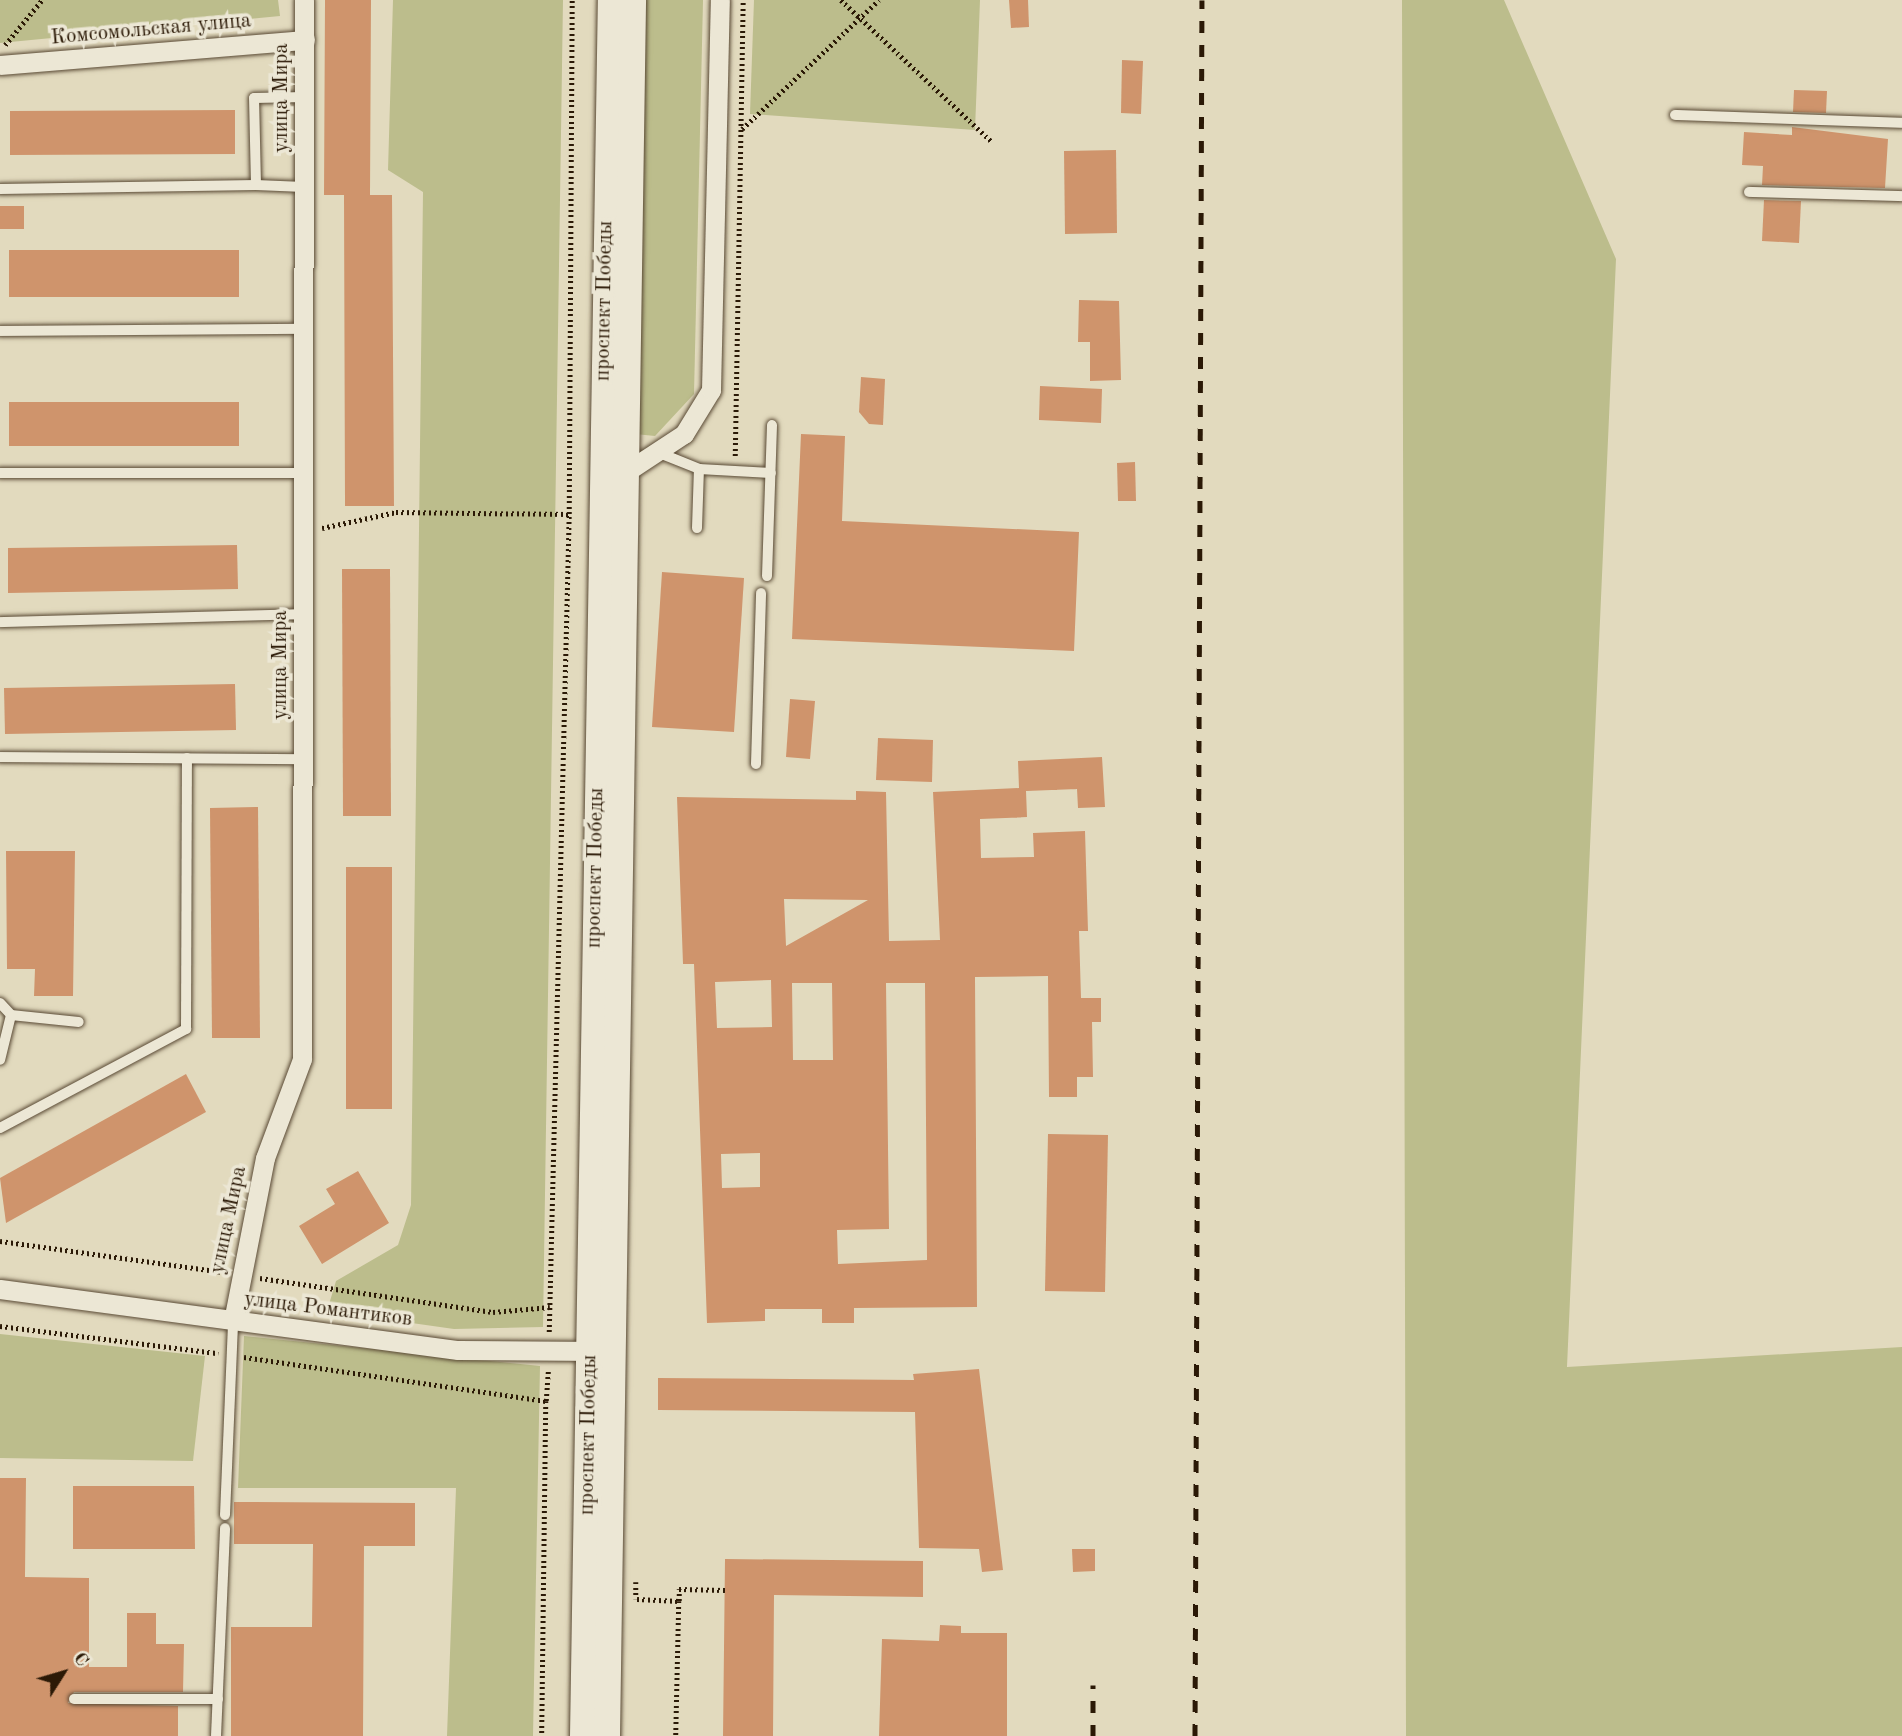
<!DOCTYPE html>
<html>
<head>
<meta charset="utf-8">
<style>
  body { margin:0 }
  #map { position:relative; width:1902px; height:1736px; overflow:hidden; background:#e2dabe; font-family:"Old Standard TT",serif }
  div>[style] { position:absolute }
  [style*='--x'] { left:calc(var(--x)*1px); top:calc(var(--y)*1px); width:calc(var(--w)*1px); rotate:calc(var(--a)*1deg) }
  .green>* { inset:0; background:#bcbd8c }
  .building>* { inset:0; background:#cf946c }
  .path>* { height:4.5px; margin-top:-2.25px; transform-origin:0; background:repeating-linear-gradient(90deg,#2b1906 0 2px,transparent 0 5.5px) }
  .roads { filter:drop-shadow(0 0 2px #594934) drop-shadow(0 0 2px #594934) }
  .lane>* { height:10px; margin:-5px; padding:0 5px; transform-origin:5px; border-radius:5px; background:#ece7d5 }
  .street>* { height:19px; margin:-9.5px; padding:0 9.5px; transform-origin:9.5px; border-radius:9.5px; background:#ece7d5 }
  .secondary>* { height:26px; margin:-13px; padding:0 13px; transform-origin:13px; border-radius:13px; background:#ece7d5 }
  .rail>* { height:5px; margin-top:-2.5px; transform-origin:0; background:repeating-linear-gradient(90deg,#2b1906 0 12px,transparent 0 24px) }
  span { translate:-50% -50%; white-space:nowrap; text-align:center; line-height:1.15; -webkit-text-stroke:7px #ece7d5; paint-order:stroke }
  .street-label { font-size:21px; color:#2b1906 }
  .north { position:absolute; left:28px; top:1638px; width:70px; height:70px; -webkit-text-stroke:5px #ece7d5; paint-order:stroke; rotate:53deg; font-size:19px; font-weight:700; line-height:28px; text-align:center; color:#2b1906 }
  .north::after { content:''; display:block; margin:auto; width:24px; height:32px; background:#2b1906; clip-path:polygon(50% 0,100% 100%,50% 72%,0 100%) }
</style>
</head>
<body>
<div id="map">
  <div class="green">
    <div style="clip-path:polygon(0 0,278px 0,280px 16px,0 43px)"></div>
    <div style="clip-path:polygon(393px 0,563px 0,543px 1327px,454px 1329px,327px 1311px,336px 1281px,398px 1245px,411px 1205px,423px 192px,388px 170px)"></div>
    <div style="clip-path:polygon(641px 0,703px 0,694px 394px,655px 436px,635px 434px)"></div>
    <div style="clip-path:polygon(754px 0,980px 0,975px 130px,750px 114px)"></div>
    <div style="clip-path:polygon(1402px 0,1504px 0,1616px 259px,1567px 1367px,1902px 1347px,1902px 1736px,1406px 1736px)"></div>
    <div style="clip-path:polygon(0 1334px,205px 1356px,193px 1461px,0 1458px)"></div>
    <div style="clip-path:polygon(244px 1336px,540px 1366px,533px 1736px,447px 1736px,456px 1488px,238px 1488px)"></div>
  </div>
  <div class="building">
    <div style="clip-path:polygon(325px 0,371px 0,370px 195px,392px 195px,394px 506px,345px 506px,344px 195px,324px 195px)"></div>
    <div style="clip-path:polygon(1009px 0,1028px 0,1029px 27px,1011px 28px)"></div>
    <div style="clip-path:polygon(1122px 60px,1143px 61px,1141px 114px,1121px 113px)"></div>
    <div style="clip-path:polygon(1794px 90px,1827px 91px,1826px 113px,1793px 112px)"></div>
    <div style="clip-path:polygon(235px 110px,235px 154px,10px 155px,10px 111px)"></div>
    <div style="clip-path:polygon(1792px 127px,1888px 139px,1885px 188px,1762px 185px,1763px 166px,1742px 165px,1744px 132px,1792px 135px)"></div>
    <div style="clip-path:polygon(1116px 150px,1117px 233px,1065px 234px,1064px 151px)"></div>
    <div style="clip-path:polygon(1764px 200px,1801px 201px,1799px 243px,1762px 241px)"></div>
    <div style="clip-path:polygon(0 206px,24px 206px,24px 229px,0 229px)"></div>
    <div style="clip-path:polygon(9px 250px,239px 250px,239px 297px,9px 297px)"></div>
    <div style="clip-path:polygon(1079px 300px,1119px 301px,1121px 380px,1090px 381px,1090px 342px,1078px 342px)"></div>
    <div style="clip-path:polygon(861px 377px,885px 379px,883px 425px,869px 424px,859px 412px)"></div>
    <div style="clip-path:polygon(1040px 386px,1102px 389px,1101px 423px,1039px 420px)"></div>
    <div style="clip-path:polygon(9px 402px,239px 402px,239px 446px,9px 446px)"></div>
    <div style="clip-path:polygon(801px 434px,845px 436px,842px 521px,1079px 532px,1074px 651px,792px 639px)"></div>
    <div style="clip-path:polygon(1135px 462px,1136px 501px,1118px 501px,1117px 463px)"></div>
    <div style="clip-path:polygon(237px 545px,238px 589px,8px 593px,8px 548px)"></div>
    <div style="clip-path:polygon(342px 569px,390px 569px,391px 816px,343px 816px)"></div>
    <div style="clip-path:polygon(662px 572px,744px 578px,734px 732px,652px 727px)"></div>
    <div style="clip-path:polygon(235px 684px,236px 730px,5px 734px,4px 688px)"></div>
    <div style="clip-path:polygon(790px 699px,815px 701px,810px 759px,786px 757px)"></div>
    <div style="clip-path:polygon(878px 738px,933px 740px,932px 782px,876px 780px)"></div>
    <div style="clip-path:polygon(evenodd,1102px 757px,1105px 807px,1078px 808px,1077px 789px,1026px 791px,1027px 817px,980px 819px,981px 858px,1034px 857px,1033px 833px,1085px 831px,1088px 931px,1079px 931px,1081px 998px,1101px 998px,1101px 1022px,1092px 1022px,1093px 1077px,1077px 1077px,1077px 1097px,1049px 1097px,1048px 976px,975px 977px,977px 1307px,854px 1308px,854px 1323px,822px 1323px,822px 1309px,765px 1309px,765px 1321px,707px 1323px,694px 964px,683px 964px,677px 797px,856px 800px,856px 791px,886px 792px,889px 941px,940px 940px,933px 792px,1019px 788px,1018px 761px,1102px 757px,784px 899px,868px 900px,786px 946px,784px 899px,1102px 757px,771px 980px,772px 1027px,717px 1028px,715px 982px,771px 980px,1102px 757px,792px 983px,832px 983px,833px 1060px,793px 1060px,792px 983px,1102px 757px,886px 983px,925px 983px,927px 1260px,838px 1264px,837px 1230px,889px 1229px,886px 983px,1102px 757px,760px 1153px,760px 1187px,722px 1188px,721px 1154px,760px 1153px)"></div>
    <div style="clip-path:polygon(258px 807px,260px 1038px,212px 1038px,210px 808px)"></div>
    <div style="clip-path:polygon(6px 851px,75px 851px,73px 996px,34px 996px,35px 969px,7px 969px)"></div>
    <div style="clip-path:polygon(346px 867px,392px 867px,392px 1109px,346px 1109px)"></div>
    <div style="clip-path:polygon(186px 1074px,206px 1112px,6px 1223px,0 1178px)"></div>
    <div style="clip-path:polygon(1048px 1134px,1108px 1135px,1105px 1292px,1045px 1291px)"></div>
    <div style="clip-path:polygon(358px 1171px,389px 1223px,322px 1264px,299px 1226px,335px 1204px,326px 1189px)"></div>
    <div style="clip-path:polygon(979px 1369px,1003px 1570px,982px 1572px,979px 1549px,919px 1548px,915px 1412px,658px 1410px,658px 1378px,914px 1380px,913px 1374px)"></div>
    <div style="clip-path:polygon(0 1478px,26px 1478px,25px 1577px,89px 1578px,89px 1667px,127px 1667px,127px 1613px,156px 1613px,156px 1644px,184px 1644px,183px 1692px,74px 1692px,68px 1703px,178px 1706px,178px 1736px,0 1736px)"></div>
    <div style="clip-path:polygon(73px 1486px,194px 1486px,195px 1549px,73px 1549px)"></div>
    <div style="clip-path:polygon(234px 1502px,415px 1503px,415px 1546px,364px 1546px,363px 1736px,231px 1736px,231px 1627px,312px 1627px,313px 1544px,234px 1544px)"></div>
    <div style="clip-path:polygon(1072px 1549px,1095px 1549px,1095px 1571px,1073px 1572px)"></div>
    <div style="clip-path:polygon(725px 1559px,923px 1561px,923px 1597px,774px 1595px,773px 1736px,723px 1736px)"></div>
    <div style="clip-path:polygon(940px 1625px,961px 1626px,961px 1633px,1007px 1633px,1007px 1736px,879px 1736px,882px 1639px,939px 1641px)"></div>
  </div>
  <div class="path">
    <div style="--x:841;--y:0;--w:206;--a:43.2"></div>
    <div style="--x:5;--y:45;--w:58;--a:-50.6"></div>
    <div style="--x:742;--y:129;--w:188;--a:-43.3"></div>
    <div style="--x:735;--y:456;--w:456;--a:-89"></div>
    <div style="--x:322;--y:528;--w:76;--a:-12.2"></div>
    <div style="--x:396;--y:512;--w:173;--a:0.7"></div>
    <div style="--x:0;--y:1241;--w:225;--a:7.9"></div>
    <div style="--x:260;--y:1278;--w:235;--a:8.3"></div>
    <div style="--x:493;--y:1312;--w:57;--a:-5"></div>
    <div style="--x:0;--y:1326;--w:220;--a:7.1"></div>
    <div style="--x:549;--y:1332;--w:818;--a:-88.6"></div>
    <div style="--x:569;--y:514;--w:514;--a:-89.67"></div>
    <div style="--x:244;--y:1357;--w:305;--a:8.3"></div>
    <div style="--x:546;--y:1401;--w:335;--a:90.7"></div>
    <div style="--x:546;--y:1401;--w:32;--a:-86"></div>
    <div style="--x:636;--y:1582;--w:17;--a:90"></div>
    <div style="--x:637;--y:1599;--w:42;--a:2.7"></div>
    <div style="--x:679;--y:1601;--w:135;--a:91.3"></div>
    <div style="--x:679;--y:1601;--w:12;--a:-90"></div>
    <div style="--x:679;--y:1589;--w:46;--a:1.2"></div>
  </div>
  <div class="roads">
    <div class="lane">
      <div style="--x:1675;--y:115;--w:227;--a:2"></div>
      <div style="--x:256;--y:185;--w:48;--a:2.4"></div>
      <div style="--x:0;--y:189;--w:256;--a:-0.9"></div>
      <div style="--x:256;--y:185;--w:87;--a:-91.3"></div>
      <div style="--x:254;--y:98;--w:51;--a:-1.1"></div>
      <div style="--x:1749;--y:192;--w:153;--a:1.5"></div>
      <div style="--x:0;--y:331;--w:304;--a:-0.4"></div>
      <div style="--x:662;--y:454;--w:40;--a:22"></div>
      <div style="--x:699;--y:469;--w:72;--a:3.2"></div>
      <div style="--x:0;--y:473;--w:304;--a:0"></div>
      <div style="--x:697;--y:528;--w:59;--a:-88.1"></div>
      <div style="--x:767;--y:576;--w:151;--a:-88.1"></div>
      <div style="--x:0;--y:622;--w:303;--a:-1.5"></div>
      <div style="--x:0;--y:757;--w:303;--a:0.4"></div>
      <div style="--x:756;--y:764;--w:171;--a:-88.3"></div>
      <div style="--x:0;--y:1003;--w:16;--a:47"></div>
      <div style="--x:11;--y:1015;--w:46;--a:103.7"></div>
      <div style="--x:11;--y:1015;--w:68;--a:5.9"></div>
      <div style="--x:0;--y:1128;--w:211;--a:-28"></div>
      <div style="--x:186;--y:1029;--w:271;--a:-89.8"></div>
      <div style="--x:225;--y:1515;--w:194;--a:-87.6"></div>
      <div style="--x:74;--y:1699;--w:144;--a:0"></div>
      <div style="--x:216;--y:1736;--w:208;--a:-87.5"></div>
    </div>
    <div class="street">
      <div style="--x:0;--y:65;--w:306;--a:-4.7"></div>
      <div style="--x:623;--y:474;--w:73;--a:-33.3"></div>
      <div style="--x:684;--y:434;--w:52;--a:-58.5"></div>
      <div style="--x:711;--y:390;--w:390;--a:-88.7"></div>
      <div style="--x:0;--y:1289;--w:462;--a:7.6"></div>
      <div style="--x:458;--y:1350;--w:142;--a:0.4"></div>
      <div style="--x:233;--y:1321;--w:166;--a:-78.9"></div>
      <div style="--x:265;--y:1158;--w:106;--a:-69.5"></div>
      <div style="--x:302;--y:1059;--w:1059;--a:-89.89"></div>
    </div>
    <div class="secondary">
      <div style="--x:583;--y:1736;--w:1736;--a:-89.08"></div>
      <div style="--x:607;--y:1736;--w:1736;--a:-89.14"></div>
    </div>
  </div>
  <div class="rail">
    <div style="--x:1093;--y:1736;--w:51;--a:-90"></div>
    <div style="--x:1195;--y:1736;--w:1736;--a:-89.77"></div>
  </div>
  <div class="street-label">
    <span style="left:151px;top:30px;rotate:-5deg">Комсомольская улица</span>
    <span style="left:282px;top:98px;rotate:-90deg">улица Мира</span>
    <span style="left:605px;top:301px;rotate:-89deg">проспект Победы</span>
    <span style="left:281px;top:665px;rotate:-90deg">улица Мира</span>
    <span style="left:596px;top:868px;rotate:-89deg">проспект Победы</span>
    <span style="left:229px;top:1220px;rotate:-78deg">улица Мира</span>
    <span style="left:328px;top:1310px;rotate:7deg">улица Романтиков</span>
    <span style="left:589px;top:1435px;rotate:-89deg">проспект Победы</span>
  </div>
  <div class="north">С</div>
</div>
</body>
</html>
